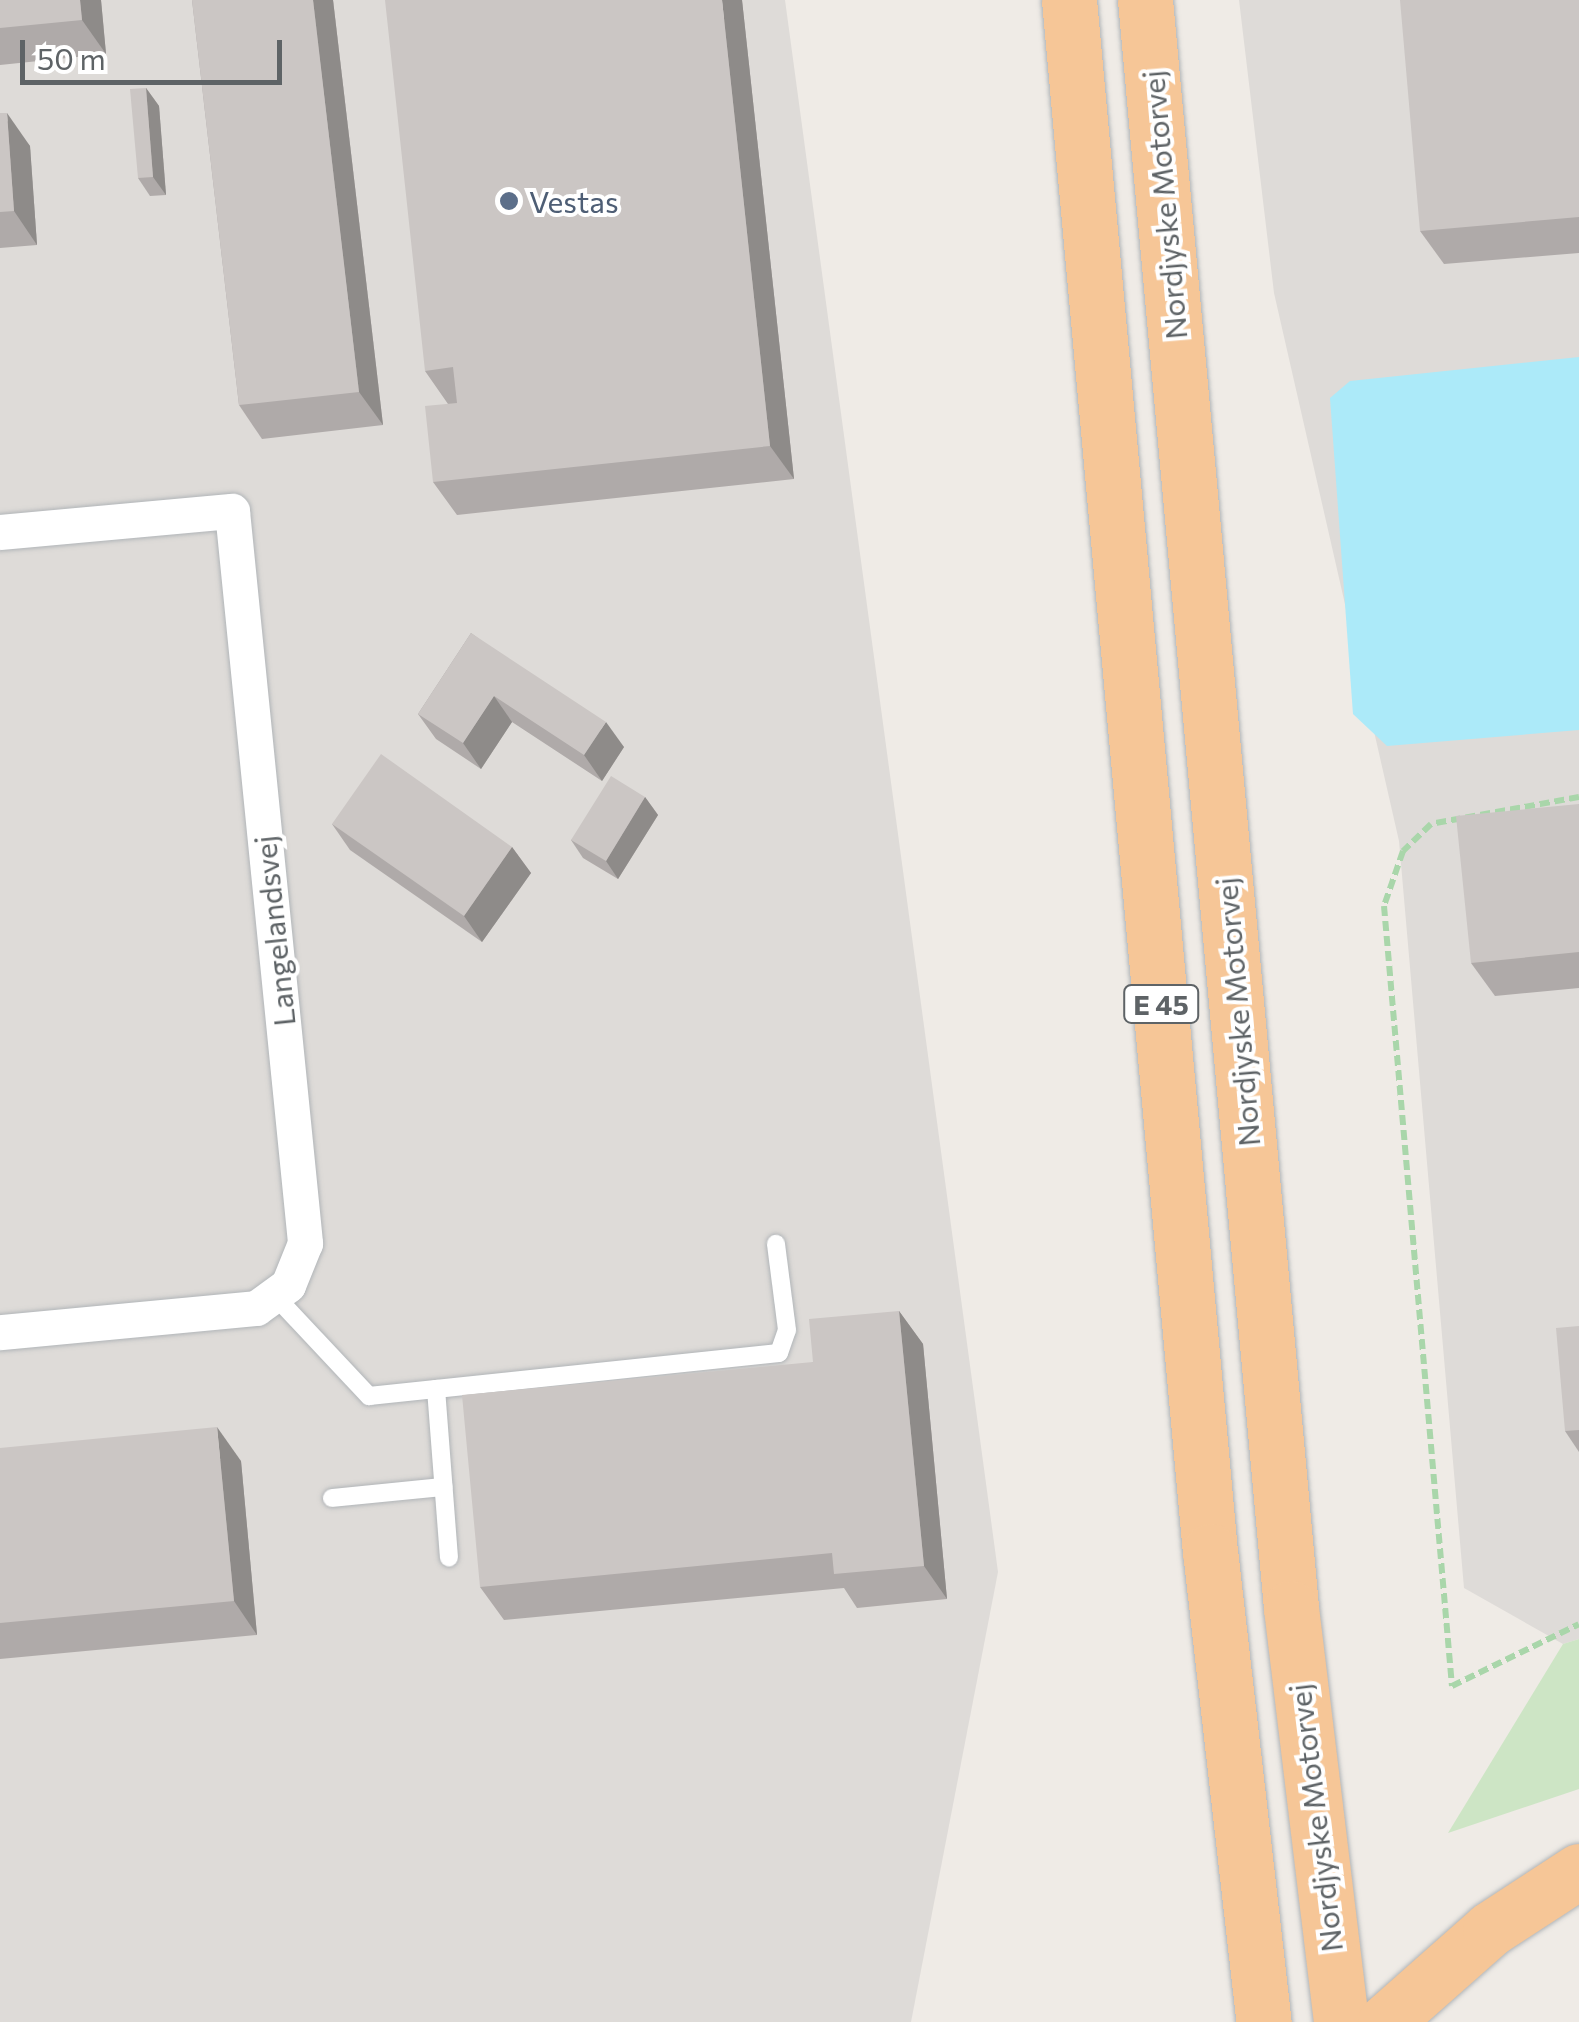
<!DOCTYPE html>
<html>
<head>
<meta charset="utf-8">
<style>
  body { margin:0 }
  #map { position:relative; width:1579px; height:2022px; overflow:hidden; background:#efebe6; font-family:Commissioner,sans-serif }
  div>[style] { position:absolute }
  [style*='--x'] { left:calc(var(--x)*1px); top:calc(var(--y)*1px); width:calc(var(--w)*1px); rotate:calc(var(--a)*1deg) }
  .industrial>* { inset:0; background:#dedbd8 }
  .green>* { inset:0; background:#cde5c5 }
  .water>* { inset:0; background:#aceaf9 }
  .path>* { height:6px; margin-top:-3px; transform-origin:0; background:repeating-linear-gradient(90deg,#a9d6aa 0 10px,transparent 0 15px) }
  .roads { filter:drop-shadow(0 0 2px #b1b5b8) drop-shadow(0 0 2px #b1b5b8) }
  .service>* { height:18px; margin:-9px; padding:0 9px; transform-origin:9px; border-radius:9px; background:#fff }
  .minor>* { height:35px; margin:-17.5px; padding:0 17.5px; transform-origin:17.5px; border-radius:17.5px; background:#fff }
  .motorway>* { height:55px; margin:-27.5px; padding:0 27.5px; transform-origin:27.5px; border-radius:27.5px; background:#f6c697 }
  .wall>* { inset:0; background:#afaaa9 }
  .shaded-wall>* { inset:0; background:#8e8b89 }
  .building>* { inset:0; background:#cbc6c4 }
  .dots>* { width:28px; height:28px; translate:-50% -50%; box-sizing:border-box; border:5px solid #fff; border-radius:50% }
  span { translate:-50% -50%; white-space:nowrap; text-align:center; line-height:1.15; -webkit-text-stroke:8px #fff; paint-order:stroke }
  .shield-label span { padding:2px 8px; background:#fff; border:2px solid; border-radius:8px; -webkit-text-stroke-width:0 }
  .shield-label { font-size:28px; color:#5e6366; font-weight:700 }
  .service-label { font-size:30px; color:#4e5e75 }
  .left { translate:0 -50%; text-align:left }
  .street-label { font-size:30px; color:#5e6366 }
  .scale { position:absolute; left:20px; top:40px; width:262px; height:45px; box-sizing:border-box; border:5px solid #5e6366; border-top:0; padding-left:12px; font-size:30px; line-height:35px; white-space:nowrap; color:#5e6366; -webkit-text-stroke:8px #fff; paint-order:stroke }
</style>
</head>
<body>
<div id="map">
  <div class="industrial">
    <div style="clip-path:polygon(0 0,785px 0,998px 1572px,911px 2022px,0 2022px)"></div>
    <div style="clip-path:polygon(1239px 0,1579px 0,1579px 1639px,1563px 1644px,1464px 1588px,1399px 841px,1274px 293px)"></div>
  </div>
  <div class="green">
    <div style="clip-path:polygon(1579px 1639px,1579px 1789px,1448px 1833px,1563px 1644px)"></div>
  </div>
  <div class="water">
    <div style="clip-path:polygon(1579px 357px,1579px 730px,1387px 746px,1353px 714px,1330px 398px,1350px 381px)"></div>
  </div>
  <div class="path">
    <div style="--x:1579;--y:797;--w:150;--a:169.7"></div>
    <div style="--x:1431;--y:824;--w:39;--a:136"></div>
    <div style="--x:1403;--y:851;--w:58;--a:109.1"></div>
    <div style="--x:1384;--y:906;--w:783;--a:85.02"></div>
    <div style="--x:1452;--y:1686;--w:141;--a:-26"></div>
  </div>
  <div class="roads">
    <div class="service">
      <div style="--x:274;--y:1295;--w:139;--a:46.8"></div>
      <div style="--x:369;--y:1396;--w:412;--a:-6"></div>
      <div style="--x:779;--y:1353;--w:24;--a:-71"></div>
      <div style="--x:787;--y:1330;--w:87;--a:-97.3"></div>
      <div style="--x:436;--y:1389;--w:169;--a:85.6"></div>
      <div style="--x:332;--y:1498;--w:112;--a:-5.7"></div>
    </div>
    <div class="minor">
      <div style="--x:0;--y:532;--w:233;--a:-5.2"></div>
      <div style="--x:232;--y:511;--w:736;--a:84.3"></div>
      <div style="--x:305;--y:1243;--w:45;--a:112"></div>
      <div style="--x:288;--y:1285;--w:39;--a:144"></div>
      <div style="--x:256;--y:1308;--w:257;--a:174.6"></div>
    </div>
    <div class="motorway">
      <div style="--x:1069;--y:0;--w:1557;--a:84.81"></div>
      <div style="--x:1210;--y:1551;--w:474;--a:83.5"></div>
      <div style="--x:1145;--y:0;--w:1615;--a:84.81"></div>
      <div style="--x:1291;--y:1608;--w:417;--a:83.1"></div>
      <div style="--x:1385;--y:2022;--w:140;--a:-41.5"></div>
      <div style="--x:1490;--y:1929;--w:106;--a:-33.1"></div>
    </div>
  </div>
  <div class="wall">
    <div style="clip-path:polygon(0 0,101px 0,106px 54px,0 65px)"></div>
    <div style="clip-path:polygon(192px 0,333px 0,383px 425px,262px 439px,239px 405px)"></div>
    <div style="clip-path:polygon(742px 0,794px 479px,457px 515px,433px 482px,448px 404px,425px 371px)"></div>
    <div style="clip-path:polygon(1579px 0,1579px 253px,1444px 264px,1420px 231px)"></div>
    <div style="clip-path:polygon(146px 88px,159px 106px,166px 195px,150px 196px,138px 178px)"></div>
    <div style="clip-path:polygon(0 113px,30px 146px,37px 245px,0 248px)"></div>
    <div style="clip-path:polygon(471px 633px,624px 747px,602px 781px,512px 722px,481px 769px,436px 739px,418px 714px)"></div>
    <div style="clip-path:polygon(645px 797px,658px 815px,618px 879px,583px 858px,571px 840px)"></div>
    <div style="clip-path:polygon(1579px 804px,1579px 988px,1495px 996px,1471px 963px)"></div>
    <div style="clip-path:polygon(332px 824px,512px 847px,531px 873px,482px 942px,350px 850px)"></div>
    <div style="clip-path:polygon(899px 1311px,923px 1344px,947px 1599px,857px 1608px,844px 1588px,504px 1620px,480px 1587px,813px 1362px)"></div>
    <div style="clip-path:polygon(1579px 1326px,1579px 1452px,1565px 1431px)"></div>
    <div style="clip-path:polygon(0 1448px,241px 1461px,257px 1635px,0 1659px)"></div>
  </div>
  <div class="shaded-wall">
    <div style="clip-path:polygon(80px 0,101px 0,106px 54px,82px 20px)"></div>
    <div style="clip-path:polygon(313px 0,333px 0,383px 425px,359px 392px)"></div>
    <div style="clip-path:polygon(722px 0,742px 0,794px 479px,770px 446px)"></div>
    <div style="clip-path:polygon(146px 88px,159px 106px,166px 195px,153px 177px)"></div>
    <div style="clip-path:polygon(7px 113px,30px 146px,37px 245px,14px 211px)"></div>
    <div style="clip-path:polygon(494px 696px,512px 722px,481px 769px,463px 743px)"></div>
    <div style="clip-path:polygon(606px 722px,624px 747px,602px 781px,584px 755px)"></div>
    <div style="clip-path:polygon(645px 797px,658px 815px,618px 879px,606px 861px)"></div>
    <div style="clip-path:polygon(512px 847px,531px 873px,482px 942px,464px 916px)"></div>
    <div style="clip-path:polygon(899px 1311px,923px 1344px,947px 1599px,924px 1566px)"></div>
    <div style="clip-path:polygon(217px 1427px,241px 1461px,257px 1635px,234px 1601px)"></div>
  </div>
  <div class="building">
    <div style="clip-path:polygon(0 0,80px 0,82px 20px,0 28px)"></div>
    <div style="clip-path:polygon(192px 0,313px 0,359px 392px,239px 405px)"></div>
    <div style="clip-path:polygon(385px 0,722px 0,770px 446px,433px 482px,425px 406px,457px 403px,453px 367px,425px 371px)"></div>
    <div style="clip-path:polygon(1400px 0,1579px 0,1579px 217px,1420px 231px)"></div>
    <div style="clip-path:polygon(146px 88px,153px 177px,138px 178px,130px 89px)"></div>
    <div style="clip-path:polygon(0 113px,7px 113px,14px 211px,0 212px)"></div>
    <div style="clip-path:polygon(471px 633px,606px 722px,584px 755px,494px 696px,463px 743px,418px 714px)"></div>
    <div style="clip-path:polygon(381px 754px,512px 847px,464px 916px,332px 824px)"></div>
    <div style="clip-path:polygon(611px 776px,645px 797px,606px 861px,571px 840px)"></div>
    <div style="clip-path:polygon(1579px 804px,1579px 952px,1471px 963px,1456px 816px)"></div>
    <div style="clip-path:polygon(899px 1311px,924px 1566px,834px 1574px,832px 1553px,480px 1587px,462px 1395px,813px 1362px,809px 1319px)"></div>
    <div style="clip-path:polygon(1579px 1326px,1579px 1430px,1565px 1431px,1556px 1328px)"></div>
    <div style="clip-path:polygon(217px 1427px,234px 1601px,0 1623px,0 1448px)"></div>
  </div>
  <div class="dots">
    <div style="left:509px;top:201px;background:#5c6f8a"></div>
  </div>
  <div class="shield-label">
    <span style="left:1161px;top:1004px">E 45</span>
  </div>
  <div class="service-label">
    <span class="left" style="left:529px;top:201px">Vestas</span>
  </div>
  <div class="street-label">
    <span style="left:1164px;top:205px;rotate:-95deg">Nordjyske Motorvej</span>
    <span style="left:274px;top:931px;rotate:-96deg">Langelandsvej</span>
    <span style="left:1237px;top:1012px;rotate:-95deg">Nordjyske Motorvej</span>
    <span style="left:1315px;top:1818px;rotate:-97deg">Nordjyske Motorvej</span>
  </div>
  <div class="scale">50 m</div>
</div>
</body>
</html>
